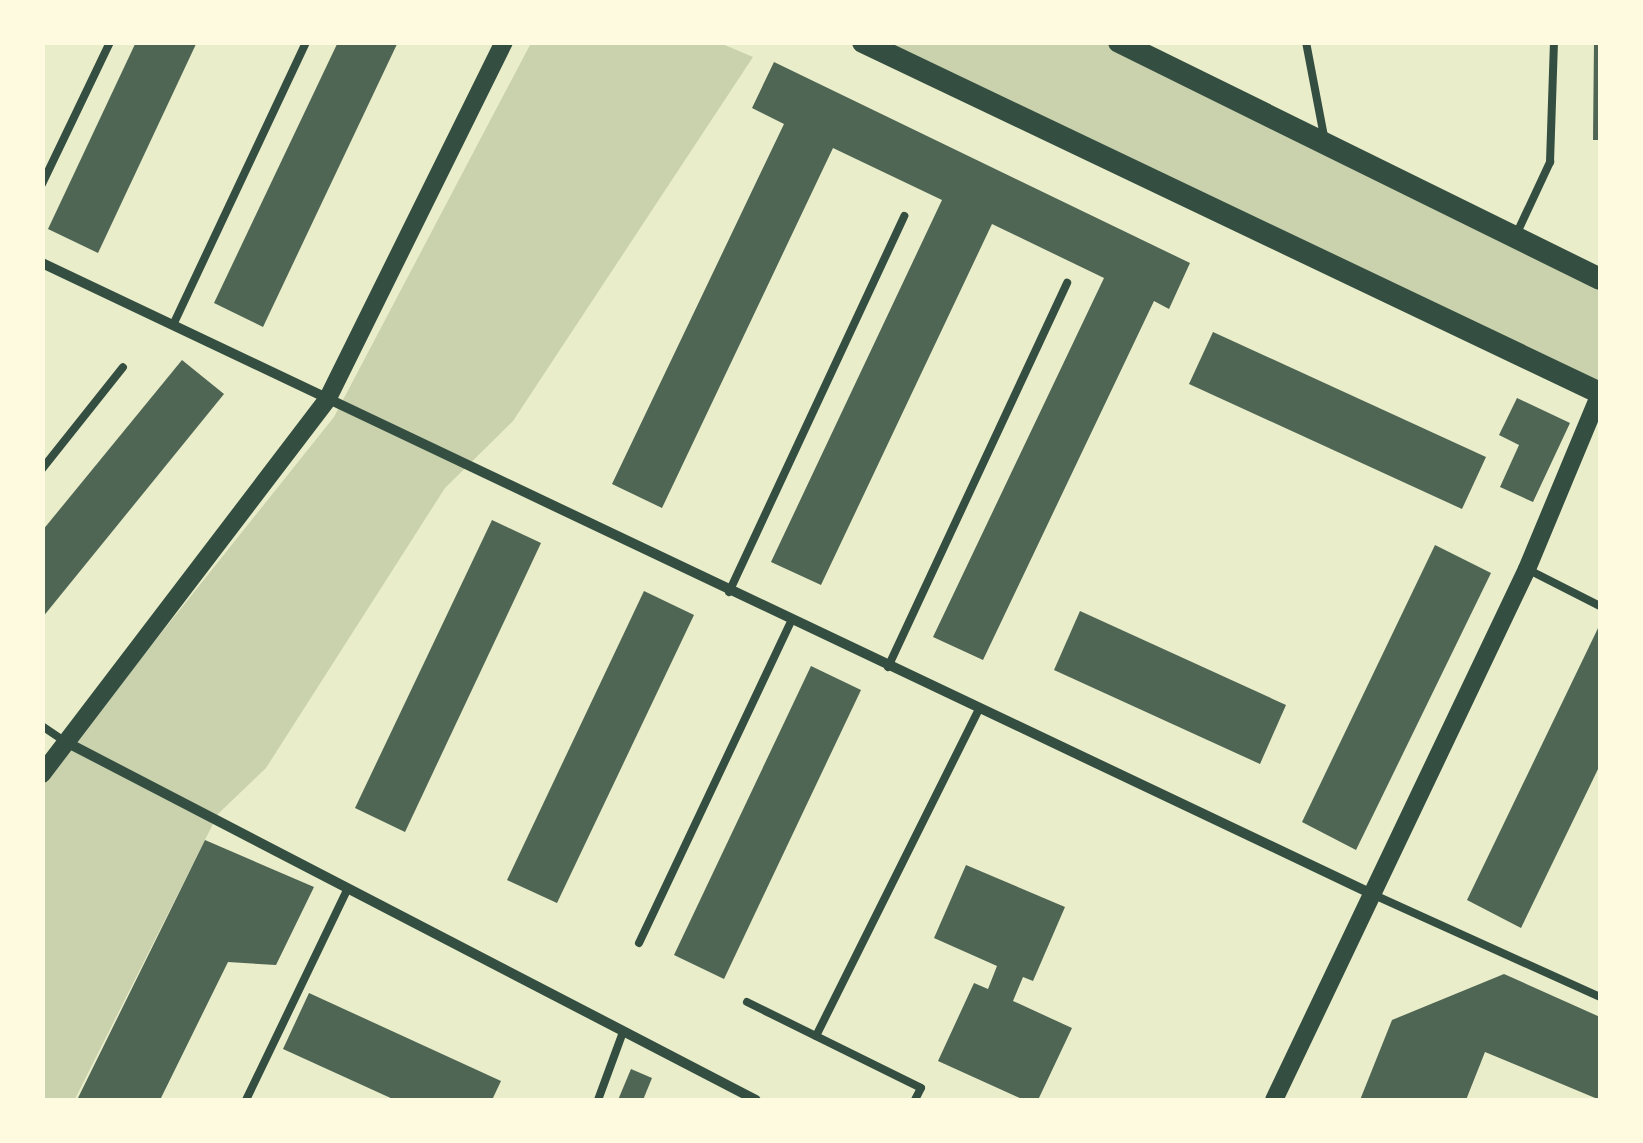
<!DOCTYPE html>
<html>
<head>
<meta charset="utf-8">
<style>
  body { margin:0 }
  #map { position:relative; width:1643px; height:1143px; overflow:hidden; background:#e9edc9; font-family:Lora,serif }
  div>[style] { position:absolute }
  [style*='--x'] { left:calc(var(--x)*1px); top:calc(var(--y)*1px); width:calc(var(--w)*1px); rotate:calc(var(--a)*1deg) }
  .green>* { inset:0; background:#cad2ad }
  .building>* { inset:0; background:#4f6655 }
  .service>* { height:8px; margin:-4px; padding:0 4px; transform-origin:4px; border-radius:4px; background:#344e41 }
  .minor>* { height:10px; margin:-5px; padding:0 5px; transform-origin:5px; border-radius:5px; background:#344e41 }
  .tertiary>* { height:18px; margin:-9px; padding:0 9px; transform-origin:9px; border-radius:9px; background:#344e41 }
  .trunk>* { height:22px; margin:-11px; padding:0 11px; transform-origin:11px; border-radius:11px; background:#344e41 }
  span { translate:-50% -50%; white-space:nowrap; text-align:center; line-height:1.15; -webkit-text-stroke:10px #fefae0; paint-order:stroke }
  .frame { position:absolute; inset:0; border:45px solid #fefae0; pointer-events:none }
</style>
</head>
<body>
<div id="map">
  <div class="green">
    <div style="clip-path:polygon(531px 43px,720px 43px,753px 57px,513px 421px,445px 488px,266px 768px,218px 814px,75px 1099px,43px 1100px,43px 781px,334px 417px)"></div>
    <div style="clip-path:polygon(863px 43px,1119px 43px,1600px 277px,1600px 390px)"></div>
  </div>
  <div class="building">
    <div style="clip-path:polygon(136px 42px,197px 42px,98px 253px,48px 229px)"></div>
    <div style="clip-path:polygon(338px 42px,398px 42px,263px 327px,214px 303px)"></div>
    <div style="clip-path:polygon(1594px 42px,1600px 42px,1600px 140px,1593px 140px)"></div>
    <div style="clip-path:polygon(774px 62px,1190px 263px,1169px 309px,1154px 301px,983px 660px,933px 637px,1104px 278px,992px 224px,821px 585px,771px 562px,942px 200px,833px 148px,662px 508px,612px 484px,784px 124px,752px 108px)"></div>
    <div style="clip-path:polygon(1213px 332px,1486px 457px,1462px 509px,1189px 384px)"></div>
    <div style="clip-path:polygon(182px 360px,224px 394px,42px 618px,42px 531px)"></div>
    <div style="clip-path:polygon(1517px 398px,1570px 423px,1533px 502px,1500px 487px,1519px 445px,1499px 435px)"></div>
    <div style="clip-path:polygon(492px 520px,541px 543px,405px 832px,355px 808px)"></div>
    <div style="clip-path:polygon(1435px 545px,1491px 573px,1356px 850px,1302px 822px)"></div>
    <div style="clip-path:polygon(644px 591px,694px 615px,557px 903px,507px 880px)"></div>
    <div style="clip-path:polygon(1080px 611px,1286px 705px,1260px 764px,1054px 670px)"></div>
    <div style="clip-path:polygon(1600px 624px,1600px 765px,1521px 928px,1467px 900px)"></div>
    <div style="clip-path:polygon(811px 666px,861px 690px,724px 979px,674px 955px)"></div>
    <div style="clip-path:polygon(205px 840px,314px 887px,276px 965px,228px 962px,160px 1100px,77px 1100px)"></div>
    <div style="clip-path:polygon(966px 865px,1065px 907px,1033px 981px,1023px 977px,1013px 1001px,1072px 1028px,1038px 1100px,1024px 1100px,938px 1061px,974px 983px,988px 989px,997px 966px,934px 938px)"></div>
    <div style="clip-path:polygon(1504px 974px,1600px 1017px,1600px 1100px,1485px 1052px,1466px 1100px,1360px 1100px,1392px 1020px)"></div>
    <div style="clip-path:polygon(309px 993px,501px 1081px,492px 1100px,395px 1100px,283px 1049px)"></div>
    <div style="clip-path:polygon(631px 1069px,652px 1078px,643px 1100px,618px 1100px)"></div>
  </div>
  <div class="service">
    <div style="--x:1306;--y:42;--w:96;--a:79.2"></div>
    <div style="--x:42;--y:184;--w:157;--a:-64.4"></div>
    <div style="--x:1516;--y:235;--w:81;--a:-65"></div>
    <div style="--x:1550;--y:162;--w:120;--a:-88.1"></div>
    <div style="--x:173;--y:325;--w:313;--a:-64.8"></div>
    <div style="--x:42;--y:469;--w:130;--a:-51.5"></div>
    <div style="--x:1527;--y:569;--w:82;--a:26.9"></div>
    <div style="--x:729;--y:592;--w:415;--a:-65"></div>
    <div style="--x:888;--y:667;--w:424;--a:-65"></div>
    <div style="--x:42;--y:726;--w:29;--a:34"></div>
    <div style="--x:1372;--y:894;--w:250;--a:24.3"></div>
    <div style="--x:639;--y:943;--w:356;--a:-64.7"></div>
    <div style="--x:747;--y:1002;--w:194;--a:26.3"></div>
    <div style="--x:921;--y:1088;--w:13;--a:117"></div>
    <div style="--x:816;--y:1036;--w:365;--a:-63.5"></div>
    <div style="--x:246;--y:1100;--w:233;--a:-64.3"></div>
    <div style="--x:598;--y:1100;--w:72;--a:-69.8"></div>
  </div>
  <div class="minor">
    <div style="--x:42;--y:263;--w:1472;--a:25.38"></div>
    <div style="--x:66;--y:742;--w:777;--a:27.42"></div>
  </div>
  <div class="tertiary">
    <div style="--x:42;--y:774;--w:472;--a:-52.7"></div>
    <div style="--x:328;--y:398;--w:397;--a:-63.7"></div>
    <div style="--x:1274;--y:1100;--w:588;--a:-64.52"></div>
    <div style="--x:1527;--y:569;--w:190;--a:-67.4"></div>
  </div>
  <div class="trunk">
    <div style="--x:863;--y:42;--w:816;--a:25.47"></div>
    <div style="--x:1119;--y:42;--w:536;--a:26.23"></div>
  </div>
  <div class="frame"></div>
</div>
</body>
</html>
